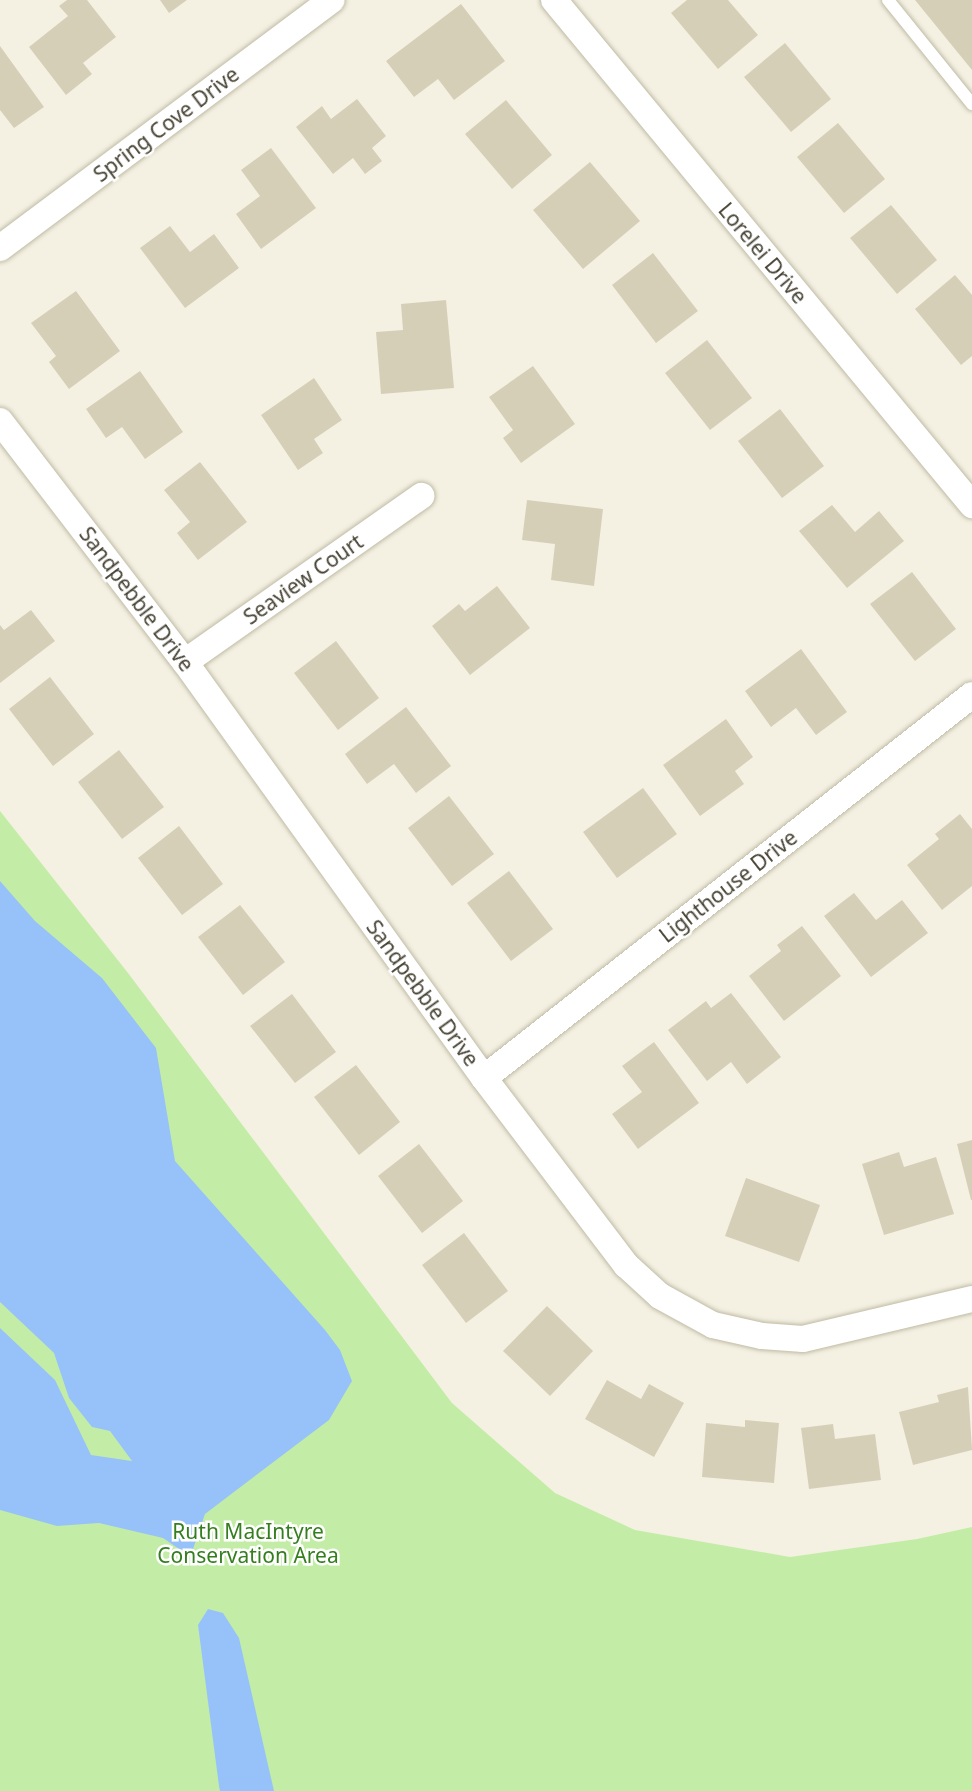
<!DOCTYPE html>
<html>
<head>
<meta charset="utf-8">
<style>
  body { margin:0 }
  #map { position:relative; width:972px; height:1791px; overflow:hidden; background:#f4f1e3; font-family:"Noto Sans",sans-serif }
  div>[style] { position:absolute }
  [style*='--x'] { left:calc(var(--x)*1px); top:calc(var(--y)*1px); width:calc(var(--w)*1px); rotate:calc(var(--a)*1deg) }
  .green>* { inset:0; background:#c3eda6 }
  .water>* { inset:0; background:#97c2f9 }
  .building>* { inset:0; background:#d6cfb7 }
  .roads { filter:drop-shadow(0 0 2px #c0bba5) drop-shadow(0 0 2px #c0bba5) }
  .lane>* { height:12px; margin:-6px; padding:0 6px; transform-origin:6px; border-radius:6px; background:#fff }
  .street>* { height:26px; margin:-13px; padding:0 13px; transform-origin:13px; border-radius:13px; background:#fff }
  span { translate:-50% -50%; white-space:nowrap; text-align:center; line-height:1.15; -webkit-text-stroke:5px #fff; paint-order:stroke }
  .street-label { font-size:21px; color:#464233 }
  .park-label { font-size:21px; color:#357e1f }
</style>
</head>
<body>
<div id="map">
  <div class="green">
    <div style="clip-path:polygon(0 811px,128px 973px,452px 1403px,555px 1493px,635px 1530px,790px 1557px,917px 1539px,972px 1527px,972px 1791px,0 1791px)"></div>
  </div>
  <div class="water">
    <div style="clip-path:polygon(0 881px,35px 921px,102px 978px,156px 1048px,175px 1161px,325px 1330px,340px 1350px,352px 1381px,329px 1420px,205px 1514px,192px 1552px,179px 1549px,163px 1538px,99px 1523px,57px 1526px,0 1510px,0 1328px,55px 1380px,91px 1455px,132px 1461px,110px 1431px,92px 1427px,69px 1398px,54px 1353px,0 1302px)"></div>
    <div style="clip-path:polygon(208px 1609px,223px 1613px,239px 1638px,274px 1791px,220px 1791px,219px 1786px,198px 1625px)"></div>
  </div>
  <div class="building">
    <div style="clip-path:polygon(67px 0,87px 0,116px 37px,83px 63px,92px 74px,66px 95px,29px 47px,68px 16px,59px 6px)"></div>
    <div style="clip-path:polygon(160px 0,187px 0,169px 13px)"></div>
    <div style="clip-path:polygon(687px 0,728px 0,758px 35px,718px 69px,671px 13px)"></div>
    <div style="clip-path:polygon(915px 0,972px 0,972px 70px)"></div>
    <div style="clip-path:polygon(461px 4px,505px 61px,454px 100px,438px 79px,414px 97px,386px 61px)"></div>
    <div style="clip-path:polygon(785px 43px,831px 99px,791px 132px,744px 77px)"></div>
    <div style="clip-path:polygon(0 46px,44px 107px,14px 128px,0 110px)"></div>
    <div style="clip-path:polygon(357px 99px,386px 136px,372px 148px,382px 161px,365px 174px,353px 158px,333px 174px,296px 127px,322px 106px,331px 119px)"></div>
    <div style="clip-path:polygon(506px 100px,552px 155px,512px 189px,465px 134px)"></div>
    <div style="clip-path:polygon(838px 123px,885px 179px,844px 213px,797px 157px)"></div>
    <div style="clip-path:polygon(271px 148px,316px 208px,261px 249px,236px 214px,260px 196px,241px 170px)"></div>
    <div style="clip-path:polygon(590px 162px,640px 221px,583px 269px,533px 210px)"></div>
    <div style="clip-path:polygon(891px 205px,937px 260px,897px 294px,850px 238px)"></div>
    <div style="clip-path:polygon(170px 226px,190px 252px,214px 234px,239px 268px,185px 308px,140px 248px)"></div>
    <div style="clip-path:polygon(653px 253px,698px 311px,656px 343px,612px 285px)"></div>
    <div style="clip-path:polygon(955px 275px,972px 295px,972px 356px,961px 365px,915px 309px)"></div>
    <div style="clip-path:polygon(76px 291px,120px 351px,69px 389px,49px 362px,56px 356px,31px 323px)"></div>
    <div style="clip-path:polygon(446px 300px,454px 388px,381px 394px,376px 332px,403px 330px,401px 304px)"></div>
    <div style="clip-path:polygon(707px 340px,752px 398px,710px 430px,665px 373px)"></div>
    <div style="clip-path:polygon(533px 366px,575px 424px,521px 463px,503px 438px,513px 430px,489px 397px)"></div>
    <div style="clip-path:polygon(140px 371px,183px 432px,145px 459px,122px 427px,106px 438px,86px 409px)"></div>
    <div style="clip-path:polygon(314px 378px,342px 420px,314px 439px,323px 453px,298px 470px,261px 415px)"></div>
    <div style="clip-path:polygon(780px 409px,824px 466px,782px 498px,738px 441px)"></div>
    <div style="clip-path:polygon(200px 462px,247px 522px,198px 560px,177px 533px,190px 522px,164px 490px)"></div>
    <div style="clip-path:polygon(527px 500px,603px 509px,594px 586px,551px 580px,555px 544px,522px 540px)"></div>
    <div style="clip-path:polygon(832px 505px,855px 532px,879px 511px,904px 541px,847px 588px,799px 531px)"></div>
    <div style="clip-path:polygon(912px 572px,956px 629px,915px 661px,870px 604px)"></div>
    <div style="clip-path:polygon(497px 586px,530px 628px,470px 675px,432px 626px,459px 604px,465px 611px)"></div>
    <div style="clip-path:polygon(31px 610px,55px 641px,0 683px,0 625px,4px 630px)"></div>
    <div style="clip-path:polygon(336px 641px,379px 698px,338px 730px,294px 673px)"></div>
    <div style="clip-path:polygon(801px 649px,847px 712px,816px 735px,796px 708px,771px 727px,745px 691px)"></div>
    <div style="clip-path:polygon(50px 677px,94px 734px,53px 766px,9px 709px)"></div>
    <div style="clip-path:polygon(406px 707px,451px 766px,416px 793px,394px 764px,367px 784px,345px 754px)"></div>
    <div style="clip-path:polygon(726px 719px,753px 757px,735px 771px,744px 784px,700px 816px,663px 765px)"></div>
    <div style="clip-path:polygon(119px 750px,164px 807px,122px 839px,78px 782px)"></div>
    <div style="clip-path:polygon(643px 788px,677px 834px,617px 878px,583px 832px)"></div>
    <div style="clip-path:polygon(449px 796px,494px 854px,452px 886px,408px 828px)"></div>
    <div style="clip-path:polygon(960px 814px,972px 829px,972px 886px,942px 910px,907px 865px,939px 839px,935px 834px)"></div>
    <div style="clip-path:polygon(179px 826px,223px 884px,182px 915px,138px 858px)"></div>
    <div style="clip-path:polygon(509px 871px,553px 929px,511px 961px,467px 903px)"></div>
    <div style="clip-path:polygon(854px 893px,876px 920px,902px 900px,928px 933px,871px 977px,824px 916px)"></div>
    <div style="clip-path:polygon(240px 905px,285px 962px,243px 995px,198px 937px)"></div>
    <div style="clip-path:polygon(802px 926px,841px 976px,784px 1021px,749px 976px,781px 951px,777px 945px)"></div>
    <div style="clip-path:polygon(731px 993px,781px 1057px,747px 1084px,731px 1062px,707px 1081px,668px 1030px,706px 1001px,711px 1008px)"></div>
    <div style="clip-path:polygon(292px 994px,336px 1052px,295px 1083px,250px 1026px)"></div>
    <div style="clip-path:polygon(654px 1042px,699px 1103px,638px 1149px,612px 1114px,642px 1092px,622px 1066px)"></div>
    <div style="clip-path:polygon(356px 1065px,400px 1122px,359px 1155px,314px 1097px)"></div>
    <div style="clip-path:polygon(972px 1140px,972px 1200px,971px 1200px,957px 1144px)"></div>
    <div style="clip-path:polygon(419px 1144px,463px 1201px,422px 1233px,378px 1176px)"></div>
    <div style="clip-path:polygon(899px 1152px,904px 1167px,936px 1157px,954px 1214px,884px 1235px,862px 1164px)"></div>
    <div style="clip-path:polygon(746px 1178px,820px 1205px,799px 1262px,725px 1236px)"></div>
    <div style="clip-path:polygon(464px 1233px,508px 1291px,466px 1323px,422px 1265px)"></div>
    <div style="clip-path:polygon(547px 1306px,593px 1351px,550px 1396px,503px 1351px)"></div>
    <div style="clip-path:polygon(607px 1380px,641px 1399px,649px 1384px,684px 1403px,654px 1457px,585px 1419px)"></div>
    <div style="clip-path:polygon(968px 1387px,972px 1450px,913px 1465px,899px 1412px,939px 1402px,937px 1395px)"></div>
    <div style="clip-path:polygon(745px 1420px,779px 1423px,774px 1483px,702px 1477px,706px 1423px,745px 1427px)"></div>
    <div style="clip-path:polygon(833px 1424px,835px 1439px,875px 1434px,881px 1480px,809px 1489px,801px 1428px)"></div>
  </div>
  <div class="roads">
    <div class="lane">
      <div style="--x:888;--y:0;--w:134;--a:51.1"></div>
    </div>
    <div class="street">
      <div style="--x:554;--y:0;--w:656;--a:50.38"></div>
      <div style="--x:0;--y:248;--w:414;--a:-36.8"></div>
      <div style="--x:0;--y:421;--w:304;--a:52.5"></div>
      <div style="--x:185;--y:662;--w:512;--a:54.29"></div>
      <div style="--x:484;--y:1078;--w:235;--a:52.8"></div>
      <div style="--x:626;--y:1265;--w:46;--a:42.4"></div>
      <div style="--x:660;--y:1296;--w:60;--a:28.7"></div>
      <div style="--x:713;--y:1325;--w:50;--a:12.7"></div>
      <div style="--x:762;--y:1336;--w:41;--a:4.2"></div>
      <div style="--x:803;--y:1339;--w:174;--a:-13.3"></div>
      <div style="--x:185;--y:662;--w:289;--a:-35.1"></div>
      <div style="--x:484;--y:1078;--w:620;--a:-38.13"></div>
    </div>
  </div>
  <div class="street-label">
    <span style="left:166px;top:124px;rotate:-37deg">Spring Cove Drive</span>
    <span style="left:763px;top:253px;rotate:50deg">Lorelei Drive</span>
    <span style="left:303px;top:579px;rotate:-35deg">Seaview Court</span>
    <span style="left:137px;top:599px;rotate:53deg">Sandpebble Drive</span>
    <span style="left:728px;top:886px;rotate:-38deg">Lighthouse Drive</span>
    <span style="left:423px;top:993px;rotate:54deg">Sandpebble Drive</span>
  </div>
  <div class="park-label">
    <span style="left:248px;top:1543px">Ruth MacIntyre<br>Conservation Area</span>
  </div>
</div>
</body>
</html>
